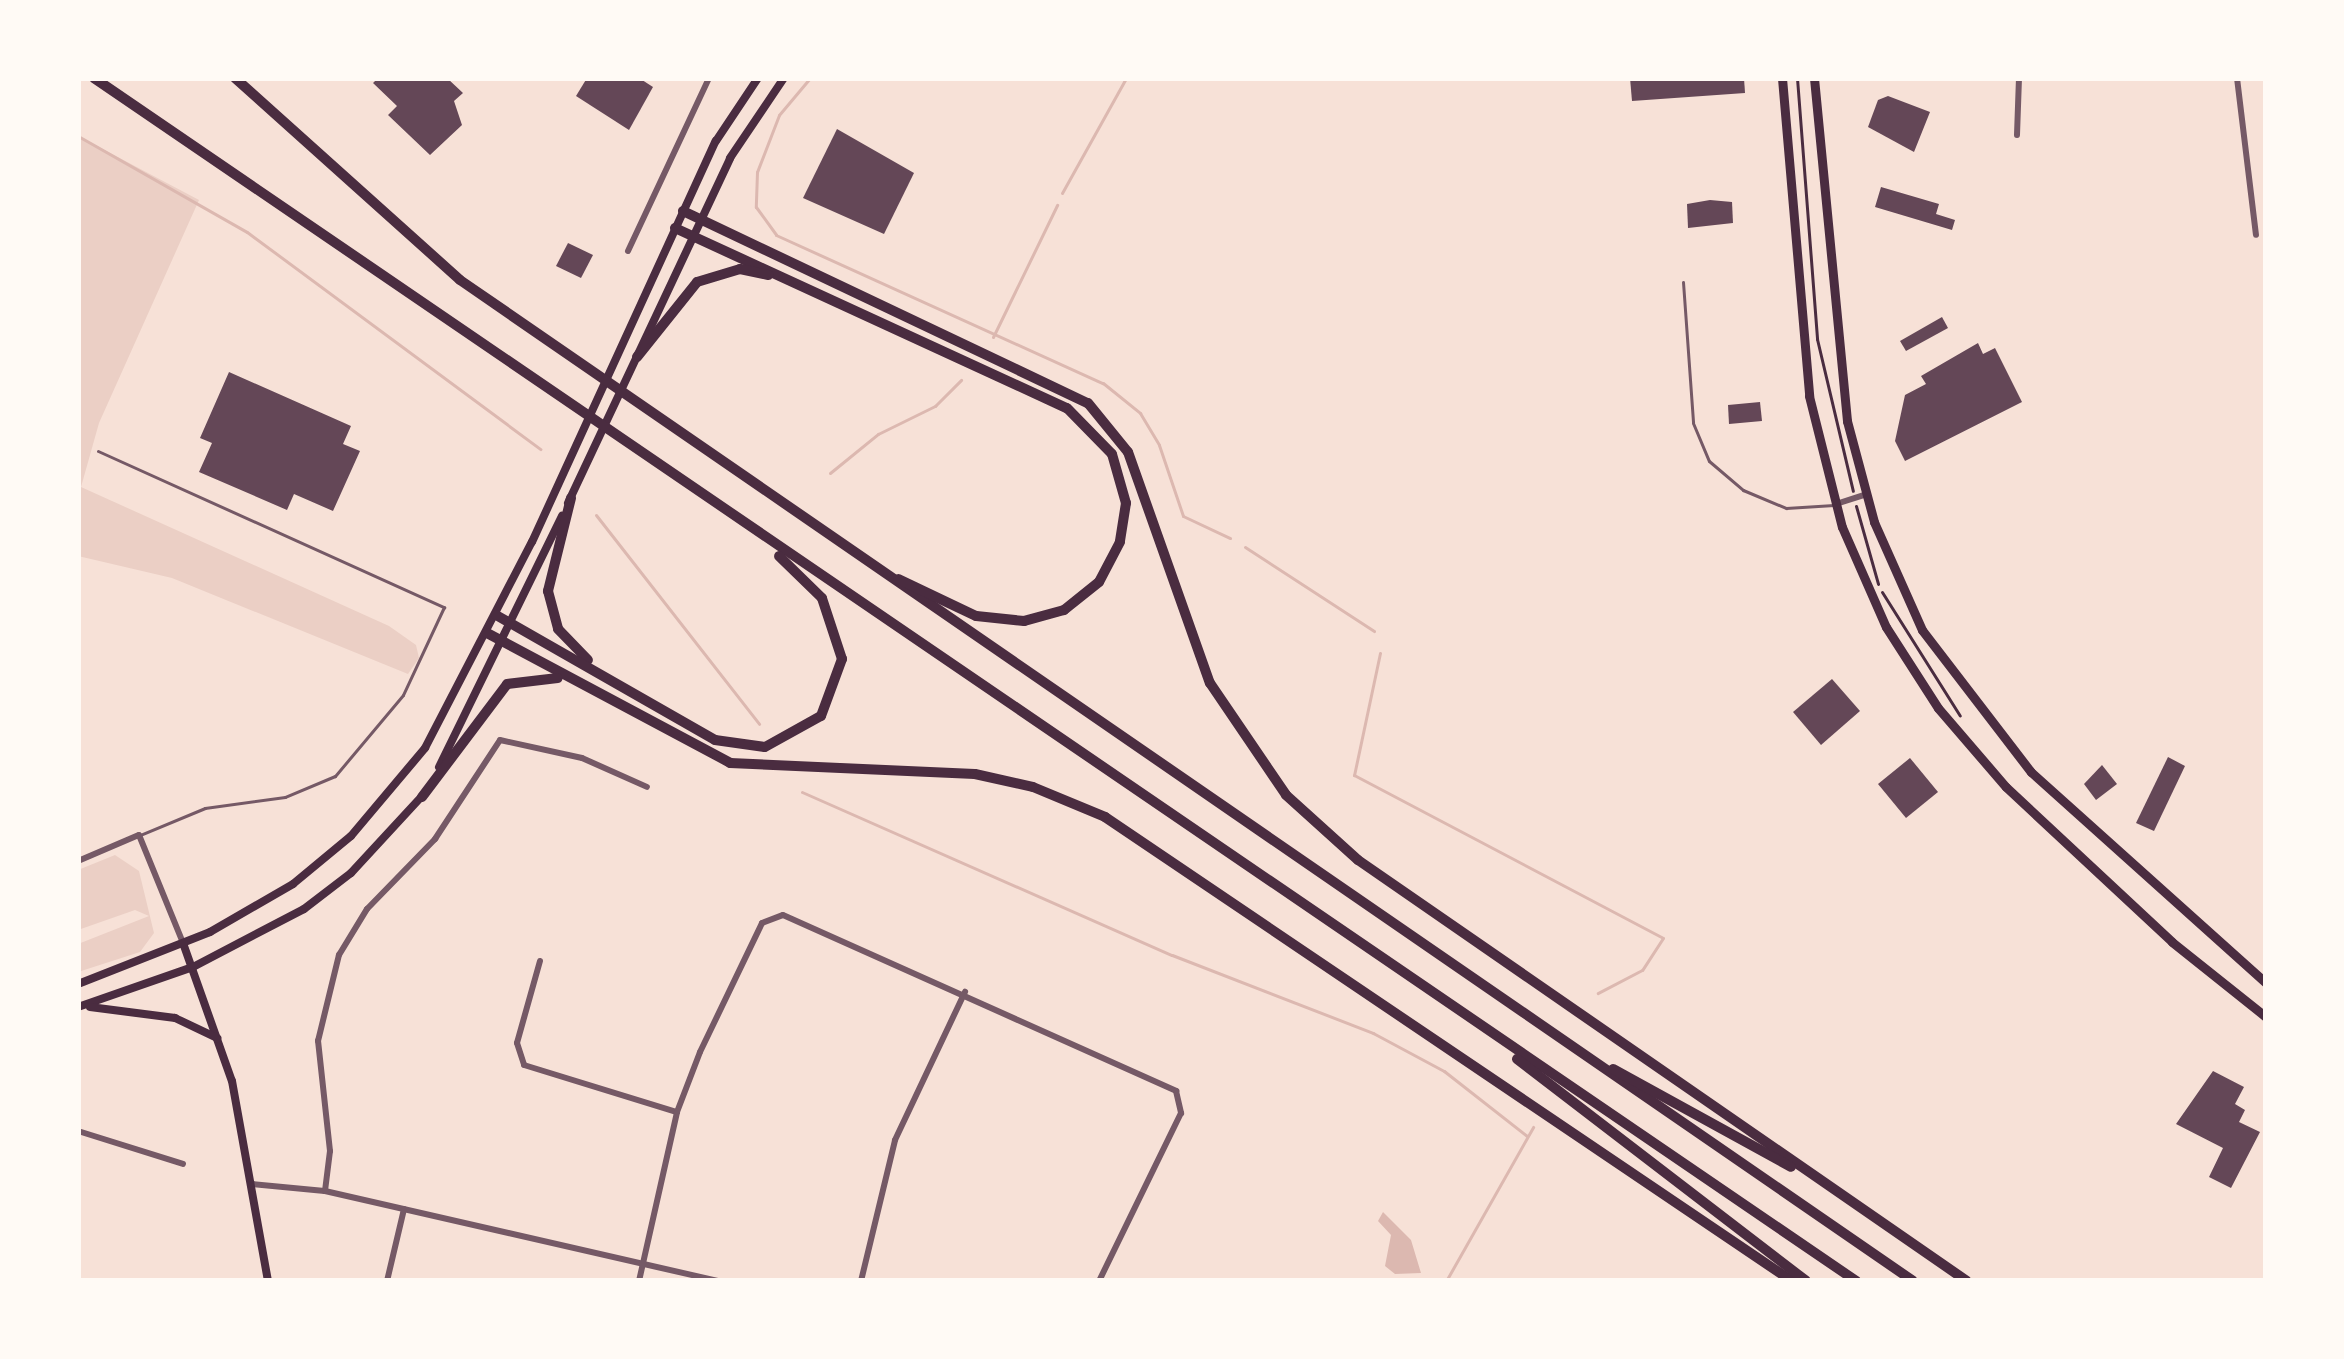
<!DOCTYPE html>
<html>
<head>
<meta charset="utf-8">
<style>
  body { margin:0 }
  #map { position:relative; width:2344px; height:1359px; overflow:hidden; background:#f7e1d7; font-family:Helvetica,sans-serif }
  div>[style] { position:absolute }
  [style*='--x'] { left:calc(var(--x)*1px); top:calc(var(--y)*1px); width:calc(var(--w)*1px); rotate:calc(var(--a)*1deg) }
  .green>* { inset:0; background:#ebcfc5 }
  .water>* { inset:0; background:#dcb8b0 }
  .stream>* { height:3px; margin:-1.5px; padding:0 1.5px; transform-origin:1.5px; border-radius:1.5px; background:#dcb8b0 }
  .building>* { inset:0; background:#644757 }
  .path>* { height:3px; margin:-1.5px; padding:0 1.5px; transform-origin:1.5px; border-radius:1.5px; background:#4a2c40 }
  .service>* { height:3px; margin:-1.5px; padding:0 1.5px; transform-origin:1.5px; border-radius:1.5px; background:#755966 }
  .minor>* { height:6px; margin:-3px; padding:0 3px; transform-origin:3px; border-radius:3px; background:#755966 }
  .secondary>* { height:8px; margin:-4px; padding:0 4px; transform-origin:4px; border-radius:4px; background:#4a2c40 }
  .primary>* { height:9px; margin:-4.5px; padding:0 4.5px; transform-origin:4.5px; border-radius:4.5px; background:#4a2c40 }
  .motorway>* { height:10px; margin:-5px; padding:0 5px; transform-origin:5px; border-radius:5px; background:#4a2c40 }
  span { translate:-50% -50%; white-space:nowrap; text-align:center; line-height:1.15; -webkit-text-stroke:9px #fffaf5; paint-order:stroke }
  .frame { position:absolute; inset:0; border:81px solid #fffaf5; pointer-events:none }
</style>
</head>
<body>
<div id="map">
  <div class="green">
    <div style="clip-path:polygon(78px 136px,199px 200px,99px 423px,81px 487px,389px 626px,416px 645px,419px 658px,408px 674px,172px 578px,78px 556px)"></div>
    <div style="clip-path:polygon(115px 855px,139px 871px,154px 933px,140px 952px,78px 972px,78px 944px,149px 916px,135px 910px,78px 930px,78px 870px)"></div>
  </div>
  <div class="water">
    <div style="clip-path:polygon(1383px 1212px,1411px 1240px,1421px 1273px,1395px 1274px,1385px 1266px,1391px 1235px,1378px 1221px)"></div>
  </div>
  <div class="stream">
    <div style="--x:810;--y:78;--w:48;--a:130"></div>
    <div style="--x:779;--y:115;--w:61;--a:111.1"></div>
    <div style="--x:757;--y:172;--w:35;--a:92"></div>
    <div style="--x:756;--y:207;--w:34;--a:54"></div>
    <div style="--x:776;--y:235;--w:359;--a:24.4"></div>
    <div style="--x:1103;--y:383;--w:48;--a:39"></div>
    <div style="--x:1140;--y:413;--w:37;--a:59"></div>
    <div style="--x:1159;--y:445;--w:75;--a:71.3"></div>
    <div style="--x:1183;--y:516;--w:52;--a:25.1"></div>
    <div style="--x:78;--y:136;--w:194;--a:29.6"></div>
    <div style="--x:247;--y:232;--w:365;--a:36.5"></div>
    <div style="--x:1062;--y:193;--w:132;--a:-60.9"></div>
    <div style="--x:993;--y:337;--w:147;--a:-64.1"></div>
    <div style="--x:830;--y:473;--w:62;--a:-39.1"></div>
    <div style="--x:878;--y:434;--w:64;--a:-26.2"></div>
    <div style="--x:935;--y:406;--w:37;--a:-45"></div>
    <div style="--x:596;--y:515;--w:265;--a:52"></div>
    <div style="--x:1245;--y:547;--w:154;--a:33.1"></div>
    <div style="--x:1380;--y:653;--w:125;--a:102"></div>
    <div style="--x:1354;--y:775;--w:349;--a:27.8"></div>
    <div style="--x:1663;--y:938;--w:38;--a:123"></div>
    <div style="--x:1642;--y:970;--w:50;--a:152.4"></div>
    <div style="--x:802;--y:792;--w:404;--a:23.8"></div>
    <div style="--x:1172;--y:955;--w:216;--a:21.2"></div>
    <div style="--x:1373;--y:1033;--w:81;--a:28.2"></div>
    <div style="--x:1444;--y:1071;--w:105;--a:38.1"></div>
    <div style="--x:1446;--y:1281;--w:177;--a:-60.5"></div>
  </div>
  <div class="building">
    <div style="clip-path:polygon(378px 78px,447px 78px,463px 93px,454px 101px,462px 125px,430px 155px,388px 115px,397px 106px,373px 83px)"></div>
    <div style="clip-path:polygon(587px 78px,639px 78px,653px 87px,629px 130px,576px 96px)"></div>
    <div style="clip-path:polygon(1630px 78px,1744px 78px,1745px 93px,1632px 101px)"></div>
    <div style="clip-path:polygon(1888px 96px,1930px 112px,1914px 152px,1868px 127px,1878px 100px)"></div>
    <div style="clip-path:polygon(837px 129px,914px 173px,884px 234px,803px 198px)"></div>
    <div style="clip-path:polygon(1881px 187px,1939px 204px,1936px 214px,1955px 220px,1952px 230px,1875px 207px)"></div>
    <div style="clip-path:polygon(1710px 200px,1732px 202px,1733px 223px,1688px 228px,1687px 204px)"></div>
    <div style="clip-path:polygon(568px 243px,593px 255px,581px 278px,556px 266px)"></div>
    <div style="clip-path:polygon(1942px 317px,1948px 328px,1906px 351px,1900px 341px)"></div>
    <div style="clip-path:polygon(1978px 343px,1983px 354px,1995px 348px,2022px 402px,1905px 461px,1895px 441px,1905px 395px,1926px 384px,1921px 376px)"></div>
    <div style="clip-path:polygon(229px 372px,351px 426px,343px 444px,360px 451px,333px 511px,294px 494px,287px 510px,199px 472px,212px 443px,200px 438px)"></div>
    <div style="clip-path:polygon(1760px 402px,1762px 421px,1729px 424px,1728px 405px)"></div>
    <div style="clip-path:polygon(1832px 679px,1860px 711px,1821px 745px,1793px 712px)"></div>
    <div style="clip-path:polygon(2168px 757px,2185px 766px,2154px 831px,2136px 823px)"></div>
    <div style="clip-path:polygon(1910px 758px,1938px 792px,1906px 818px,1878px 784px)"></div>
    <div style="clip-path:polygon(2102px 765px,2117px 784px,2096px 800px,2084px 784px)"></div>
    <div style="clip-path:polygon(2213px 1071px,2244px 1087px,2235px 1104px,2245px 1110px,2239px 1122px,2260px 1132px,2231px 1188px,2209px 1177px,2223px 1148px,2176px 1124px)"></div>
  </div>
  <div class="path">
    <div style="--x:1797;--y:78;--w:262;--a:85.6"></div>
    <div style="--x:1817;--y:339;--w:156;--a:76.7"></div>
    <div style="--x:1856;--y:506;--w:81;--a:74.2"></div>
    <div style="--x:1882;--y:592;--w:146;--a:57.8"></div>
  </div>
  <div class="service">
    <div style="--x:1683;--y:282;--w:141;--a:85.9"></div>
    <div style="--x:1693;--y:423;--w:41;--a:67.2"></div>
    <div style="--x:1709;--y:461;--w:45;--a:40.5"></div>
    <div style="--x:1743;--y:490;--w:47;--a:22.7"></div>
    <div style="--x:1786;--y:508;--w:48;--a:-3.6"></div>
    <div style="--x:98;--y:451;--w:380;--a:24.3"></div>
    <div style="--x:444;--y:607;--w:97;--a:115"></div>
    <div style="--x:403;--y:695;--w:106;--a:130"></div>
    <div style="--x:335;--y:776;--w:54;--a:157.2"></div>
    <div style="--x:285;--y:797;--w:81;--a:172.2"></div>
    <div style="--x:205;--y:808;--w:70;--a:157.4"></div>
  </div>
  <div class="minor">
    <div style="--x:2237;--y:78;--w:158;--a:83.1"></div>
    <div style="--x:2017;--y:135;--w:57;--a:-88"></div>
    <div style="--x:628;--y:251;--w:191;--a:-64.9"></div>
    <div style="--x:1836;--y:504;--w:29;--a:-18"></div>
    <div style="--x:78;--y:861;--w:66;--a:-23.1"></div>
    <div style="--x:139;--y:835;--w:117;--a:67.8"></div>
    <div style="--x:540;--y:961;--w:85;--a:105.7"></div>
    <div style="--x:517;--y:1043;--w:23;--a:72"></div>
    <div style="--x:524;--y:1065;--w:160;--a:17.1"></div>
    <div style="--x:78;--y:1131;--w:110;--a:17.4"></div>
    <div style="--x:252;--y:1184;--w:73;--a:5.5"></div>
    <div style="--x:325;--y:1191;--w:404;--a:12.9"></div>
    <div style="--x:325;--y:1191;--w:40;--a:-82.9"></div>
    <div style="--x:330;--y:1151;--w:111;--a:-96.2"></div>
    <div style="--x:318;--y:1041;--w:89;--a:-76.3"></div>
    <div style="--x:339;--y:955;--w:54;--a:-58.7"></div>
    <div style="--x:367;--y:909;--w:98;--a:-45.8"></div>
    <div style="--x:435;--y:839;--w:118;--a:-56.7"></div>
    <div style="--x:500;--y:740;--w:84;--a:12.4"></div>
    <div style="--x:582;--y:758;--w:71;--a:24"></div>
    <div style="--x:387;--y:1281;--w:74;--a:-76.7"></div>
    <div style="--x:639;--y:1281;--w:173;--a:-77.3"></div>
    <div style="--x:677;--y:1112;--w:64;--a:-69"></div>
    <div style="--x:700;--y:1052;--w:143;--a:-64.3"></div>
    <div style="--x:762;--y:923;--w:22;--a:-21"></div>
    <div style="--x:783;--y:915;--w:431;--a:24.1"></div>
    <div style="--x:1176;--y:1091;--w:23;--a:77"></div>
    <div style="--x:1181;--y:1113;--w:187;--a:116"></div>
    <div style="--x:861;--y:1281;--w:145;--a:-76.4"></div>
    <div style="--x:895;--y:1140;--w:164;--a:-64.7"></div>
  </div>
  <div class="secondary">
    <div style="--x:568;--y:503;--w:381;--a:-64.8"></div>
    <div style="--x:730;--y:158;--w:97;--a:-56"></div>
    <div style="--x:439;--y:767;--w:280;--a:-63.9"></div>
    <div style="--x:183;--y:943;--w:146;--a:70.5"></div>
    <div style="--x:232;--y:1081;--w:203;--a:79.8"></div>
    <div style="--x:78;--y:984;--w:142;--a:-21.5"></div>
    <div style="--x:210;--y:932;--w:96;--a:-30"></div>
    <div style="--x:293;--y:884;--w:75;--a:-39.6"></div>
    <div style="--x:351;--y:836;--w:115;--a:-49.9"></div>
    <div style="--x:425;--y:748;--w:232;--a:-62.6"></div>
    <div style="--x:532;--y:542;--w:441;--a:-65.4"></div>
    <div style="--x:716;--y:141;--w:76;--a:-56.3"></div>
    <div style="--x:78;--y:1007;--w:122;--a:-19.2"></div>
    <div style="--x:193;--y:967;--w:125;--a:-27.6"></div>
    <div style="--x:304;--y:909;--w:59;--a:-37.5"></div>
    <div style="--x:351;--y:873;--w:106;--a:-47.3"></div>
    <div style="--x:90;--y:1007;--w:86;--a:7.4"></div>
    <div style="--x:175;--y:1018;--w:47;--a:25.5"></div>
  </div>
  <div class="primary">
    <div style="--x:1782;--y:78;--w:319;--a:85.1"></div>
    <div style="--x:1809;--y:396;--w:135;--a:75.9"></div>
    <div style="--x:1842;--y:527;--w:109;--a:66.3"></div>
    <div style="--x:1886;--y:627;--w:96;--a:57.3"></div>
    <div style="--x:1938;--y:708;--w:104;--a:49.3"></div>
    <div style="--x:2006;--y:787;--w:227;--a:43"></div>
    <div style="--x:2172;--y:942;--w:120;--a:38.6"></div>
    <div style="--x:1814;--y:78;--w:345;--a:84.5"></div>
    <div style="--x:1847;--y:421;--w:105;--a:75"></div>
    <div style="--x:1874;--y:522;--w:118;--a:66"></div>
    <div style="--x:1922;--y:630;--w:179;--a:52.5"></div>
    <div style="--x:2031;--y:772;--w:316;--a:41.9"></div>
  </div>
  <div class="motorway">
    <div style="--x:94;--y:78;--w:2134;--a:34.32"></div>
    <div style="--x:235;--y:78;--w:302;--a:41.9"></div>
    <div style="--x:460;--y:280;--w:1764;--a:34.56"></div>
    <div style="--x:683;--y:211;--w:448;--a:25.4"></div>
    <div style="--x:1088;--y:403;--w:63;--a:50.8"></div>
    <div style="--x:1128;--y:452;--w:245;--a:70.5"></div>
    <div style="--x:1210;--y:683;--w:135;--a:55.8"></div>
    <div style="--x:1286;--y:795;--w:97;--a:42.1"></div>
    <div style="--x:1358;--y:860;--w:740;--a:34.66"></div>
    <div style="--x:675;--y:228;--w:431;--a:24.7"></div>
    <div style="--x:1067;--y:408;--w:64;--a:45.6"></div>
    <div style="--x:1112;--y:454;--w:51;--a:74.1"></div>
    <div style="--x:1126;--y:503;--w:39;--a:99"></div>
    <div style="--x:1120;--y:542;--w:45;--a:117.7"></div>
    <div style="--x:1099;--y:582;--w:45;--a:141.3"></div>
    <div style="--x:1064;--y:610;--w:41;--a:164.6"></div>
    <div style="--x:1024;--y:621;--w:48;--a:-174.1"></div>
    <div style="--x:976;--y:616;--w:86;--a:-154.6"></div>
    <div style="--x:637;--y:357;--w:96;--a:-51.3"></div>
    <div style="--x:697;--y:282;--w:45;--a:-16.8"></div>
    <div style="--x:740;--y:269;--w:29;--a:12"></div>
    <div style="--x:571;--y:498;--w:96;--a:103.9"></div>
    <div style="--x:548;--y:591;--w:39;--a:75"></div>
    <div style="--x:558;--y:629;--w:43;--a:45.9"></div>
    <div style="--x:496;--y:615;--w:252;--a:29.7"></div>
    <div style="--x:715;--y:740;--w:50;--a:8"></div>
    <div style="--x:765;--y:747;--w:64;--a:-29"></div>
    <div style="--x:821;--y:716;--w:61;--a:-69.8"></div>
    <div style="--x:842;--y:659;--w:64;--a:-108.2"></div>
    <div style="--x:822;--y:598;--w:60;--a:-135.7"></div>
    <div style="--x:487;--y:633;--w:276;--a:28.1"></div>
    <div style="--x:730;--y:763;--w:245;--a:2.6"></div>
    <div style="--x:975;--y:774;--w:59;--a:12.6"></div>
    <div style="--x:1033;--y:787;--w:78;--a:22.6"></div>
    <div style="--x:1105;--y:817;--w:829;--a:34.04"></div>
    <div style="--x:422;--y:797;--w:141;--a:-53"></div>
    <div style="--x:507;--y:684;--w:51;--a:-6.7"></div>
    <div style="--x:1517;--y:1059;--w:364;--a:37.5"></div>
    <div style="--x:1613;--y:1069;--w:203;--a:28.8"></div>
  </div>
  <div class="frame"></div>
</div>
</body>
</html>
